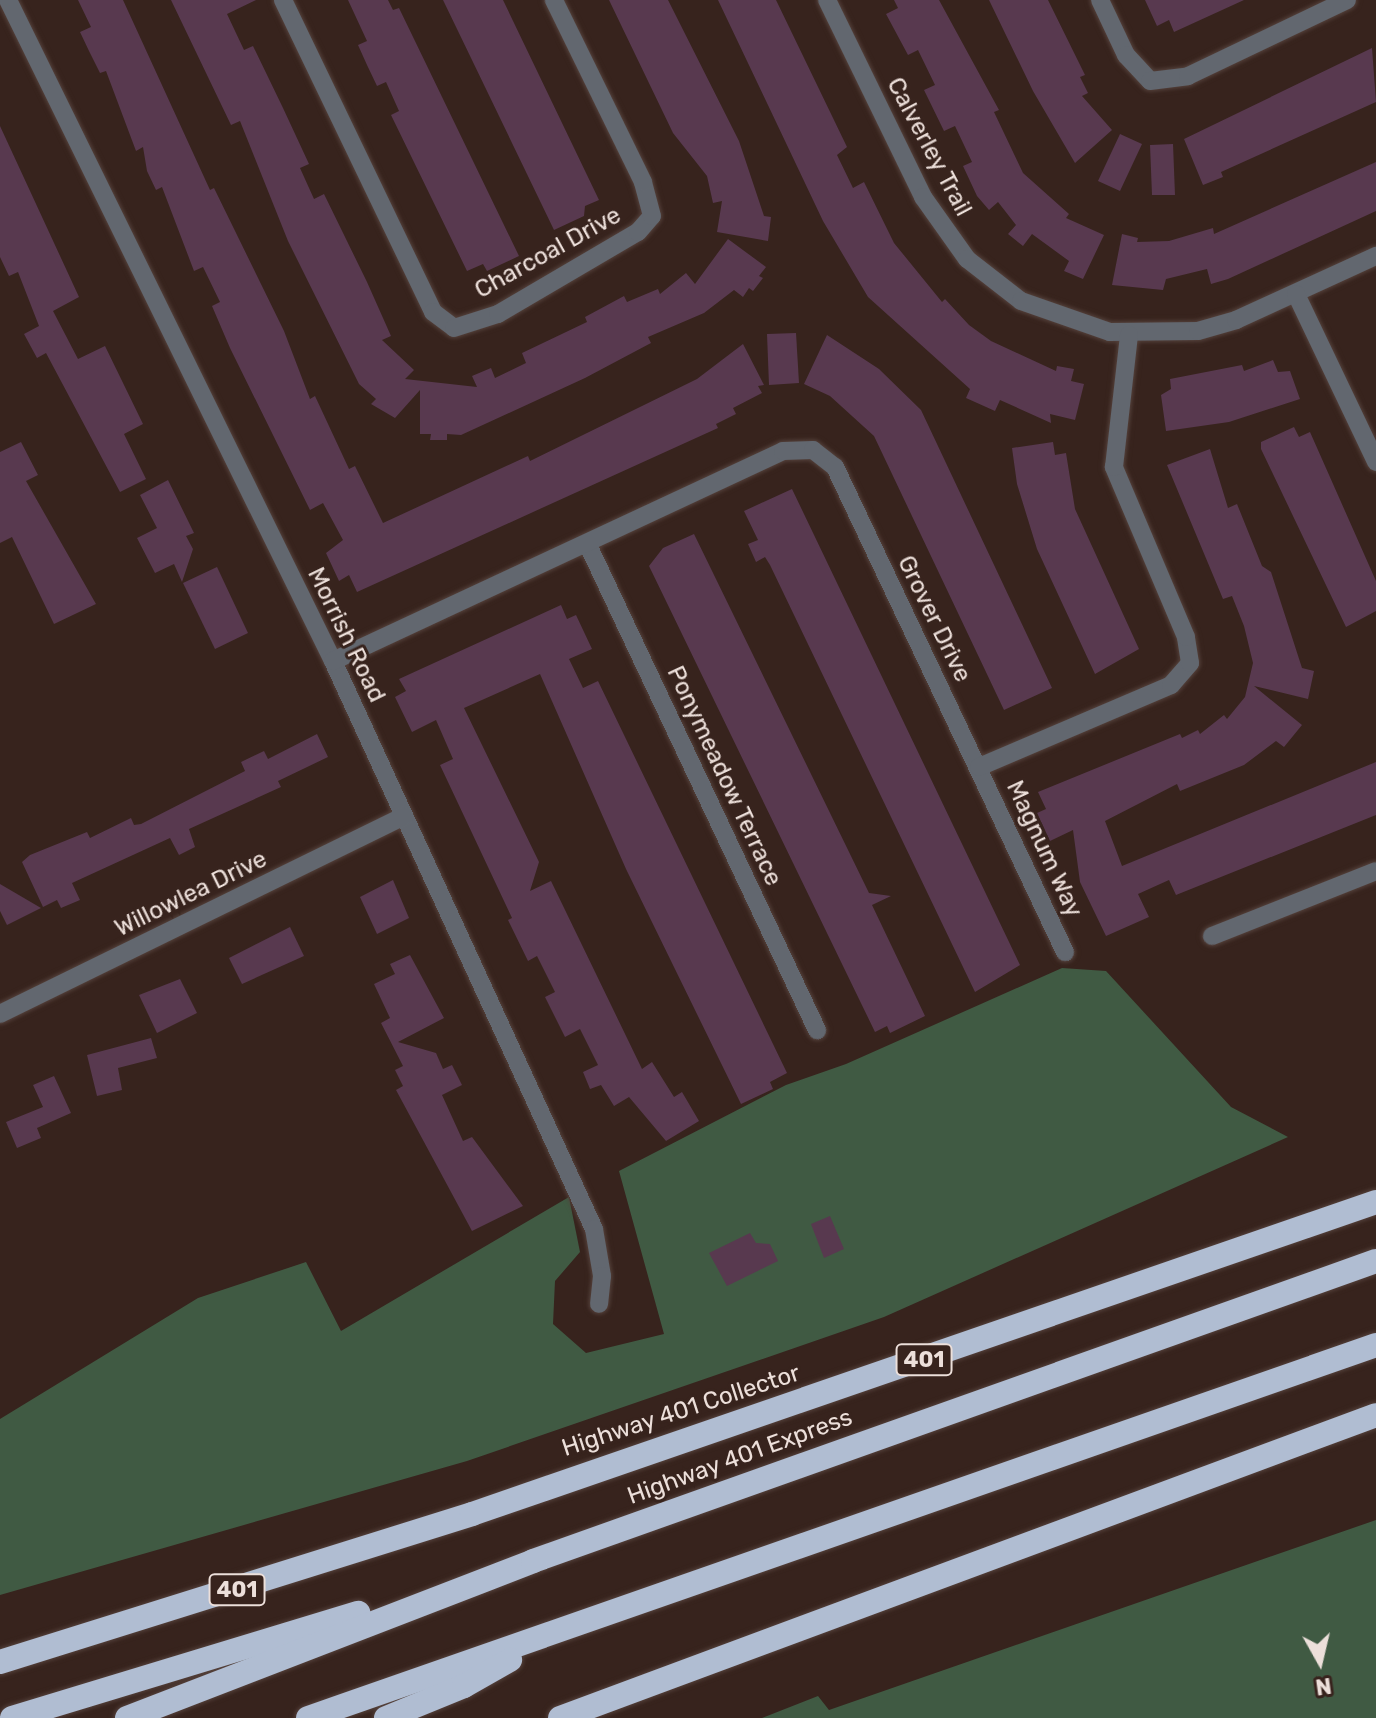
<!DOCTYPE html>
<html>
<head>
<meta charset="utf-8">
<style>
  body { margin:0 }
  #map { position:relative; width:1376px; height:1718px; overflow:hidden; background:#37231d; font-family:Rubik,sans-serif }
  div>[style] { position:absolute }
  [style*='--x'] { left:calc(var(--x)*1px); top:calc(var(--y)*1px); width:calc(var(--w)*1px); rotate:calc(var(--a)*1deg) }
  .green>* { inset:0; background:#405a43 }
  .building>* { inset:0; background:#58394f }
  .roads { filter:drop-shadow(0 0 2px #54413b) drop-shadow(0 0 2px #54413b) }
  .minor>* { height:18px; margin:-9px; padding:0 9px; transform-origin:9px; border-radius:9px; background:#62676f }
  .motorway>* { height:24px; margin:-12px; padding:0 12px; transform-origin:12px; border-radius:12px; background:#b0bdd2 }
  span { translate:-50% -50%; white-space:nowrap; text-align:center; line-height:1.15; -webkit-text-stroke:6px #37231d; paint-order:stroke }
  .shield-label span { padding:2px 6px; background:#37231d; border:2px solid; border-radius:6px; -webkit-text-stroke-width:0 }
  .shield-label { font-size:22px; color:#ecdfda; font-weight:700 }
  .street-label { font-size:24px; color:#ecdfda }
  .north { position:absolute; left:1280px; top:1622px; width:80px; height:80px; -webkit-text-stroke:6px #37231d; paint-order:stroke; rotate:172deg; font-size:22px; font-weight:700; line-height:32px; text-align:center; color:#ecdfda }
  .north::after { content:''; display:block; margin:auto; width:28px; height:36px; background:#ecdfda; clip-path:polygon(50% 0,100% 100%,50% 72%,0 100%) }
</style>
</head>
<body>
<div id="map">
  <div class="green">
    <div style="clip-path:polygon(1062px 968px,1106px 971px,1231px 1107px,1288px 1137px,884px 1317px,467px 1461px,0 1595px,0 1419px,198px 1298px,306px 1262px,341px 1331px,569px 1197px,580px 1252px,555px 1281px,553px 1324px,586px 1353px,664px 1334px,619px 1171px,786px 1085px,846px 1064px)"></div>
    <div style="clip-path:polygon(1376px 1520px,1376px 1718px,762px 1718px,818px 1696px,829px 1710px)"></div>
  </div>
  <div class="building">
    <div style="clip-path:polygon(78px 0,123px 0,210px 190px,214px 188px,284px 331px,310px 399px,315px 396px,349px 469px,355px 466px,383px 523px,528px 456px,530px 461px,697px 379px,743px 344px,764px 385px,758px 386px,762px 393px,733px 408px,736px 414px,716px 424px,718px 428px,357px 592px,349px 575px,339px 581px,326px 553px,343px 540px,323px 503px,310px 510px,230px 348px,212px 306px,220px 302px,203px 267px,194px 271px,162px 187px,156px 190px,147px 171px,143px 147px,136px 151px,106px 71px,100px 73px,89px 51px,80px 32px,91px 27px)"></div>
    <div style="clip-path:polygon(171px 0,256px 0,227px 14px,244px 50px,253px 46px,283px 108px,309px 164px,300px 168px,314px 199px,324px 194px,367px 282px,391px 336px,382px 340px,414px 370px,405px 379px,477px 387px,472px 376px,491px 368px,495px 378px,526px 363px,522px 353px,587px 322px,585px 317px,624px 296px,627px 302px,658px 289px,660px 294px,686px 273px,695px 284px,728px 239px,766px 267px,759px 276px,763px 278px,753px 291px,749px 288px,743px 297px,734px 290px,704px 313px,648px 337px,651px 343px,585px 378px,461px 435px,447px 434px,447px 440px,430px 440px,431px 434px,420px 434px,420px 390px,395px 418px,371px 404px,376px 399px,359px 384px,288px 241px,240px 121px,231px 125px)"></div>
    <div style="clip-path:polygon(348px 0,388px 0,393px 10px,399px 8px,519px 256px,487px 271px,483px 264px,467px 271px,391px 115px,399px 111px,386px 82px,377px 86px,367px 65px,358px 45px,367px 41px)"></div>
    <div style="clip-path:polygon(443px 0,503px 0,599px 200px,585px 206px,584px 216px,554px 230px)"></div>
    <div style="clip-path:polygon(609px 0,668px 0,739px 141px,764px 216px,771px 217px,768px 241px,717px 232px,722px 201px,713px 203px,707px 176px,673px 133px)"></div>
    <div style="clip-path:polygon(718px 0,776px 0,847px 147px,837px 155px,853px 188px,864px 182px,894px 243px,942px 302px,945px 299px,969px 325px,991px 341px,1056px 371px,1057px 366px,1074px 369px,1071px 381px,1084px 384px,1075px 420px,1050px 414px,1051px 423px,1000px 400px,995px 411px,966px 398px,970px 389px,868px 297px,823px 221px)"></div>
    <div style="clip-path:polygon(894px 0,939px 0,999px 110px,994px 112px,1023px 173px,1069px 214px,1066px 218px,1104px 235px,1083px 279px,1064px 271px,1069px 261px,1032px 234px,1023px 246px,1008px 234px,1016px 225px,998px 202px,989px 210px,977px 196px,963px 166px,972px 162px,955px 126px,944px 131px,924px 90px,935px 85px,918px 50px,908px 55px,886px 14px,898px 8px)"></div>
    <div style="clip-path:polygon(989px 0,1048px 0,1085px 75px,1080px 77px,1088px 93px,1082px 96px,1112px 130px,1075px 163px,1033px 91px)"></div>
    <div style="clip-path:polygon(1145px 0,1244px 0,1174px 32px,1169px 20px,1157px 26px)"></div>
    <div style="clip-path:polygon(1372px 48px,1376px 102px,1221px 172px,1223px 177px,1203px 185px,1184px 139px)"></div>
    <div style="clip-path:polygon(0 126px,79px 297px,53px 311px,78px 359px,105px 346px,143px 424px,124px 434px,146px 479px,120px 492px,46px 353px,37px 358px,24px 334px,39px 326px,18px 272px,9px 276px,0 257px)"></div>
    <div style="clip-path:polygon(1120px 134px,1142px 144px,1120px 191px,1098px 181px)"></div>
    <div style="clip-path:polygon(1173px 144px,1175px 195px,1152px 195px,1150px 145px)"></div>
    <div style="clip-path:polygon(1376px 162px,1376px 211px,1228px 279px,1211px 284px,1207px 269px,1166px 279px,1163px 290px,1112px 285px,1122px 234px,1138px 238px,1137px 242px,1169px 241px,1213px 228px,1214px 234px)"></div>
    <div style="clip-path:polygon(796px 333px,799px 383px,769px 385px,767px 334px)"></div>
    <div style="clip-path:polygon(827px 335px,879px 369px,921px 410px,1052px 688px,1004px 710px,874px 436px,830px 396px,804px 384px)"></div>
    <div style="clip-path:polygon(1273px 360px,1278px 372px,1290px 371px,1300px 399px,1229px 422px,1166px 431px,1161px 395px,1171px 389px,1170px 379px,1242px 365px,1244px 371px)"></div>
    <div style="clip-path:polygon(1294px 427px,1299px 437px,1310px 432px,1376px 581px,1376px 611px,1346px 627px,1261px 449px,1261px 442px)"></div>
    <div style="clip-path:polygon(21px 442px,38px 475px,26px 481px,96px 604px,54px 624px,12px 537px,0 543px,0 452px)"></div>
    <div style="clip-path:polygon(1053px 442px,1055px 455px,1066px 453px,1075px 509px,1139px 649px,1095px 674px,1037px 549px,1017px 484px,1012px 448px)"></div>
    <div style="clip-path:polygon(1210px 449px,1228px 508px,1237px 504px,1262px 566px,1271px 572px,1302px 668px,1314px 671px,1308px 699px,1254px 686px,1302px 725px,1284px 747px,1276px 741px,1244px 765px,1180px 791px,1177px 784px,1105px 821px,1122px 866px,1376px 762px,1376px 815px,1176px 895px,1169px 880px,1138px 894px,1149px 917px,1106px 936px,1080px 882px,1073px 830px,1050px 841px,1037px 813px,1046px 809px,1038px 792px,1180px 734px,1182px 738px,1198px 730px,1200px 734px,1224px 715px,1227px 719px,1245px 697px,1253px 663px,1244px 626px,1232px 596px,1223px 599px,1167px 465px)"></div>
    <div style="clip-path:polygon(168px 480px,194px 533px,186px 536px,193px 549px,182px 582px,174px 564px,155px 573px,137px 538px,157px 528px,140px 495px)"></div>
    <div style="clip-path:polygon(792px 489px,1020px 965px,975px 992px,770px 565px,765px 557px,756px 562px,748px 544px,758px 540px,744px 511px)"></div>
    <div style="clip-path:polygon(694px 534px,869px 893px,891px 896px,872px 905px,925px 1016px,890px 1033px,887px 1026px,875px 1032px,649px 566px,663px 548px)"></div>
    <div style="clip-path:polygon(217px 567px,248px 633px,215px 649px,183px 583px)"></div>
    <div style="clip-path:polygon(561px 605px,567px 619px,576px 615px,592px 649px,569px 659px,583px 688px,598px 681px,787px 1073px,770px 1082px,773px 1089px,741px 1104px,626px 869px,540px 674px,464px 708px,539px 862px,530px 891px,551px 881px,642px 1069px,652px 1062px,674px 1097px,682px 1092px,699px 1121px,666px 1141px,629px 1097px,614px 1106px,601px 1085px,590px 1089px,583px 1072px,598px 1065px,580px 1029px,565px 1037px,545px 997px,555px 992px,537px 956px,528px 961px,508px 920px,512px 918px,440px 765px,453px 759px,436px 720px,412px 732px,395px 697px,406px 691px,399px 679px)"></div>
    <div style="clip-path:polygon(317px 734px,328px 757px,278px 781px,281px 787px,189px 829px,195px 847px,179px 855px,170px 838px,72px 883px,80px 900px,61px 908px,57px 900px,43px 907px,22px 862px,30px 855px,87px 832px,90px 838px,131px 818px,134px 825px,141px 824px,245px 771px,241px 762px,264px 751px,268px 759px)"></div>
    <div style="clip-path:polygon(393px 880px,409px 918px,377px 934px,360px 897px)"></div>
    <div style="clip-path:polygon(0 884px,41px 908px,7px 925px,0 911px)"></div>
    <div style="clip-path:polygon(290px 927px,304px 956px,242px 984px,229px 958px)"></div>
    <div style="clip-path:polygon(410px 955px,444px 1018px,398px 1042px,436px 1053px,443px 1069px,452px 1065px,462px 1085px,442px 1095px,463px 1141px,472px 1137px,523px 1206px,472px 1231px,396px 1090px,403px 1086px,395px 1070px,403px 1066px,381px 1023px,390px 1018px,374px 984px,395px 974px,390px 964px)"></div>
    <div style="clip-path:polygon(180px 979px,197px 1013px,157px 1033px,139px 995px)"></div>
    <div style="clip-path:polygon(151px 1038px,157px 1058px,118px 1068px,122px 1090px,97px 1096px,87px 1055px)"></div>
    <div style="clip-path:polygon(54px 1076px,71px 1113px,37px 1128px,41px 1138px,17px 1148px,6px 1122px,43px 1107px,33px 1085px)"></div>
    <div style="clip-path:polygon(830px 1216px,844px 1249px,824px 1258px,811px 1224px)"></div>
    <div style="clip-path:polygon(750px 1233px,756px 1243px,770px 1244px,778px 1261px,727px 1286px,709px 1253px)"></div>
  </div>
  <div class="roads">
    <div class="minor">
      <div style="--x:8;--y:0;--w:737;--a:63.82"></div>
      <div style="--x:333;--y:661;--w:625;--a:65.32"></div>
      <div style="--x:594;--y:1229;--w:48;--a:80.3"></div>
      <div style="--x:602;--y:1276;--w:28;--a:96"></div>
      <div style="--x:283;--y:0;--w:346;--a:64.3"></div>
      <div style="--x:433;--y:312;--w:26;--a:37"></div>
      <div style="--x:454;--y:328;--w:46;--a:-17.7"></div>
      <div style="--x:498;--y:314;--w:162;--a:-30.4"></div>
      <div style="--x:638;--y:232;--w:21;--a:-49"></div>
      <div style="--x:652;--y:216;--w:35;--a:-105"></div>
      <div style="--x:643;--y:182;--w:203;--a:-116.1"></div>
      <div style="--x:827;--y:0;--w:219;--a:64"></div>
      <div style="--x:923;--y:197;--w:76;--a:54.6"></div>
      <div style="--x:967;--y:259;--w:68;--a:37.9"></div>
      <div style="--x:1021;--y:301;--w:94;--a:19.2"></div>
      <div style="--x:1110;--y:332;--w:88;--a:-0.7"></div>
      <div style="--x:1198;--y:331;--w:40;--a:-16"></div>
      <div style="--x:1236;--y:320;--w:154;--a:-24.6"></div>
      <div style="--x:1100;--y:0;--w:61;--a:64.7"></div>
      <div style="--x:1126;--y:55;--w:35;--a:47"></div>
      <div style="--x:1150;--y:81;--w:38;--a:-7"></div>
      <div style="--x:1188;--y:76;--w:176;--a:-25.5"></div>
      <div style="--x:1296;--y:294;--w:186;--a:64.5"></div>
      <div style="--x:587;--y:543;--w:539;--a:64.72"></div>
      <div style="--x:333;--y:661;--w:497;--a:-25"></div>
      <div style="--x:783;--y:451;--w:30;--a:-2"></div>
      <div style="--x:813;--y:450;--w:28;--a:38"></div>
      <div style="--x:835;--y:467;--w:537;--a:64.63"></div>
      <div style="--x:979;--y:767;--w:209;--a:-23.1"></div>
      <div style="--x:1171;--y:685;--w:29;--a:-49"></div>
      <div style="--x:1190;--y:663;--w:26;--a:-99"></div>
      <div style="--x:1186;--y:637;--w:185;--a:-113"></div>
      <div style="--x:1114;--y:467;--w:133;--a:-83.5"></div>
      <div style="--x:1212;--y:936;--w:176;--a:-21.6"></div>
      <div style="--x:0;--y:1014;--w:450;--a:-26.1"></div>
    </div>
    <div class="motorway">
      <div style="--x:0;--y:1662;--w:495;--a:-17.4"></div>
      <div style="--x:472;--y:1514;--w:956;--a:-19.04"></div>
      <div style="--x:12;--y:1718;--w:362;--a:-16.9"></div>
      <div style="--x:127;--y:1718;--w:435;--a:-21.1"></div>
      <div style="--x:533;--y:1561;--w:895;--a:-19.59"></div>
      <div style="--x:308;--y:1718;--w:1131;--a:-19.25"></div>
      <div style="--x:386;--y:1718;--w:84;--a:-22.3"></div>
      <div style="--x:464;--y:1686;--w:53;--a:-29.5"></div>
      <div style="--x:560;--y:1718;--w:870;--a:-20.37"></div>
    </div>
  </div>
  <div class="shield-label">
    <span style="left:924px;top:1360px">401</span>
    <span style="left:237px;top:1590px">401</span>
  </div>
  <div class="street-label">
    <span style="left:929px;top:147px;rotate:62deg">Calverley Trail</span>
    <span style="left:548px;top:253px;rotate:-29deg">Charcoal Drive</span>
    <span style="left:934px;top:619px;rotate:64deg">Grover Drive</span>
    <span style="left:346px;top:635px;rotate:64deg">Morrish Road</span>
    <span style="left:724px;top:776px;rotate:65deg">Ponymeadow Terrace</span>
    <span style="left:1044px;top:849px;rotate:65deg">Magnum Way</span>
    <span style="left:191px;top:894px;rotate:-26deg">Willowlea Drive</span>
    <span style="left:681px;top:1411px;rotate:-18deg">Highway 401 Collector</span>
    <span style="left:740px;top:1457px;rotate:-20deg">Highway 401 Express</span>
  </div>
  <div class="north">N</div>
</div>
</body>
</html>
